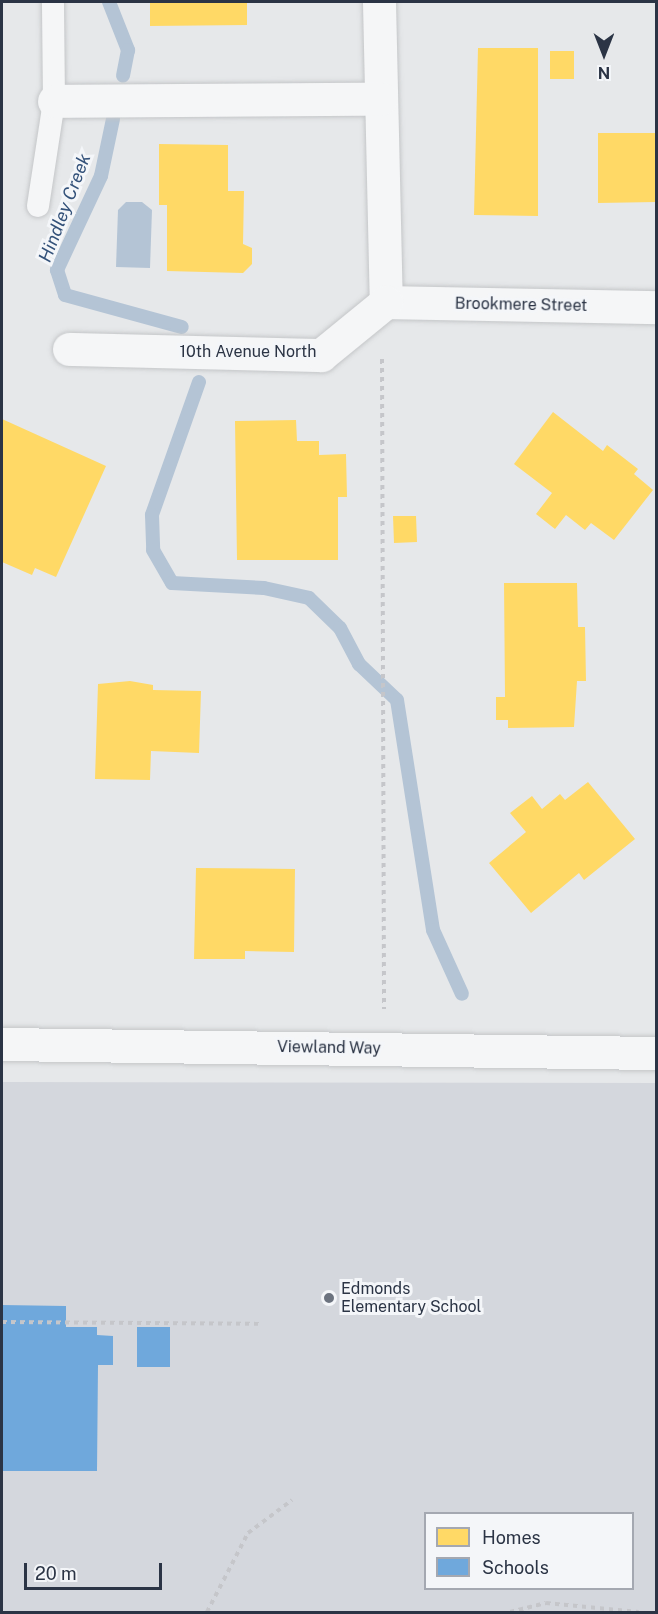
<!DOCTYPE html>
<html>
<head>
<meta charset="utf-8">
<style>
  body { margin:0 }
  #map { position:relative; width:658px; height:1614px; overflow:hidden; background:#e6e8ea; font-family:"Public Sans",sans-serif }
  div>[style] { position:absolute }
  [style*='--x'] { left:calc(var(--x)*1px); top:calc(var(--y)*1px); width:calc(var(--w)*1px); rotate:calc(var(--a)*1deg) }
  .built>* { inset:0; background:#d4d7dd }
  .water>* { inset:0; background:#b4c4d5 }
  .homes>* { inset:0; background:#ffd966 }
  .schools>* { inset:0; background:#6fa8dc }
  .stream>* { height:14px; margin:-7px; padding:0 7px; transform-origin:7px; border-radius:7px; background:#b4c4d5 }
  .path>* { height:4px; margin-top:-2px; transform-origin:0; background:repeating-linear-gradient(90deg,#c5c6ca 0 4.5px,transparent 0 9px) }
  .roads { filter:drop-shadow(0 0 2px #c4c6c8) drop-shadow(0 0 2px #c4c6c8) }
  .lane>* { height:22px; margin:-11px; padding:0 11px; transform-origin:11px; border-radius:11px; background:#f5f6f7 }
  .street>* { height:33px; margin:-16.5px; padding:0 16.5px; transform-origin:16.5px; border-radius:16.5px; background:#f5f6f7 }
  .dots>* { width:16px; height:16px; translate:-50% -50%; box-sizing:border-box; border:3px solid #f4f6f9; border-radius:50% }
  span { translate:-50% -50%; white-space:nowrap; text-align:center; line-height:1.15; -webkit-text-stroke:6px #f4f6f9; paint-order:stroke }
  .street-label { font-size:16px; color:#2b3445 }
  .poi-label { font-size:16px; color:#2b3445 }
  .left { translate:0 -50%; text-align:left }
  .water-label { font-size:18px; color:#34527a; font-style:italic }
  .frame { position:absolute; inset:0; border:3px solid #2b3445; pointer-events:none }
  .legend { position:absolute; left:424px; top:1512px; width:210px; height:78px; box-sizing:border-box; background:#f4f6f9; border:2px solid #a4a8b1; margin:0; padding:8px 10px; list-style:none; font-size:18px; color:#2b3445 }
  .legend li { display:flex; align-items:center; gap:12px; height:30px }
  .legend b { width:30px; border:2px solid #a4a8b1 }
  .north { position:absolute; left:574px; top:24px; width:60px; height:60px; -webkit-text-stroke:4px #f4f6f9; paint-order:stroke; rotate:180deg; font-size:16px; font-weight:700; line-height:24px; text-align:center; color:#2b3445 }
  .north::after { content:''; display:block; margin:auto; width:21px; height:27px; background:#2b3445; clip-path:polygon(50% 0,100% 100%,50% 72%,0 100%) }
  .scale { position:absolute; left:24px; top:1563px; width:138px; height:27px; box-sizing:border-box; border:3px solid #2b3445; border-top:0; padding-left:8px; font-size:18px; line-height:21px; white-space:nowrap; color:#2b3445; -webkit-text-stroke:4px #f4f6f9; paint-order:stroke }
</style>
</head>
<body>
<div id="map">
  <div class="built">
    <div style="clip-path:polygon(evenodd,2px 1082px,656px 1083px,656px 1612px,2px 1612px,2px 1082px,426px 1514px,632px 1514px,632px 1588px,426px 1588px,426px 1514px)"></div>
  </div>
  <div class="water">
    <div style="clip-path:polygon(126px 202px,142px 202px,152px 210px,150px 268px,116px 267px,118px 210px)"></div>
  </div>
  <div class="homes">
    <div style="clip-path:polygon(150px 2px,247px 2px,247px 25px,150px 26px)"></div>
    <div style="clip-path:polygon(478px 48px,538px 48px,538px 216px,474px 215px)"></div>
    <div style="clip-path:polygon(550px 51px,574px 51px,574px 79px,550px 79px)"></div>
    <div style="clip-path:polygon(598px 133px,656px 133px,656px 202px,598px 203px)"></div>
    <div style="clip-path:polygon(159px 144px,228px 145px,228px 191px,244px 191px,243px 244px,252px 248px,252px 264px,243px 273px,167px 271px,167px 205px,159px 205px)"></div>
    <div style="clip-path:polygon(553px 412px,603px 451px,607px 445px,638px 469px,634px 474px,653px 490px,614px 540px,591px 523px,585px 530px,566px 515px,555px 529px,536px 514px,552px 493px,514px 464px)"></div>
    <div style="clip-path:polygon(2px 419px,106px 466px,56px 577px,35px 568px,32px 575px,2px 562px)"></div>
    <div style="clip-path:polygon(296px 420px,297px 441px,319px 441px,319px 455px,346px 454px,347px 497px,338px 497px,338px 560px,237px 560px,235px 421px)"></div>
    <div style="clip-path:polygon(393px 516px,416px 516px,417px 542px,394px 543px)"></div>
    <div style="clip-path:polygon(504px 583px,577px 583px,578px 627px,585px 627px,586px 681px,577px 681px,574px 727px,508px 728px,508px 720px,496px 720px,496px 697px,505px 697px)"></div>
    <div style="clip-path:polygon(130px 681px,153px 685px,153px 690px,201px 691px,199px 753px,151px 751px,150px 780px,95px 779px,98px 684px)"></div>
    <div style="clip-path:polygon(588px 782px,635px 839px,584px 880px,579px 873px,531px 913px,489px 863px,526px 832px,510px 813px,532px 796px,542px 809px,560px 794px,565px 800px)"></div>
    <div style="clip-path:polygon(196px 868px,295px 869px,294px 952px,245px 951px,245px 959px,194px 959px)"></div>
  </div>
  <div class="schools">
    <div style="clip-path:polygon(2px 1305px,66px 1306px,66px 1327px,97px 1327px,97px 1335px,113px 1336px,113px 1365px,98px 1365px,97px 1471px,2px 1471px)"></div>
    <div style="clip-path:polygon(137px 1327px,170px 1327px,170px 1367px,137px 1367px)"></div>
  </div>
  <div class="stream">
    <div style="--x:109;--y:2;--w:52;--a:68.4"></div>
    <div style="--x:128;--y:50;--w:26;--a:101"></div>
    <div style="--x:113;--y:119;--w:58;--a:101.9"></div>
    <div style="--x:101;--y:176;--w:104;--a:115.1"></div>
    <div style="--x:57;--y:270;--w:26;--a:72"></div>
    <div style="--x:65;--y:295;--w:121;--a:15.3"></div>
    <div style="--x:199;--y:382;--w:141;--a:109.5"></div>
    <div style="--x:152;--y:515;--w:35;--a:88"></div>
    <div style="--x:153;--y:550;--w:38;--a:60"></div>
    <div style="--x:172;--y:583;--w:92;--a:3.1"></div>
    <div style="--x:264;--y:588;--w:46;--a:12.5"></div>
    <div style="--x:309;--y:598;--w:43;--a:44.1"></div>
    <div style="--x:340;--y:628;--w:41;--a:62.2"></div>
    <div style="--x:359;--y:664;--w:52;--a:43.5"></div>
    <div style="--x:397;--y:700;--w:233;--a:81.1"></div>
    <div style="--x:433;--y:930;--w:70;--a:65.6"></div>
  </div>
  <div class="path">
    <div style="--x:382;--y:359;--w:650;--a:89.82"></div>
    <div style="--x:2;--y:1322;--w:257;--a:0.4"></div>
    <div style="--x:207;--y:1612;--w:89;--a:-62.6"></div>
    <div style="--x:248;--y:1533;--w:55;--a:-36.9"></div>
    <div style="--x:510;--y:1612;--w:37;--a:-14"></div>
    <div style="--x:546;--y:1603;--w:93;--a:5.5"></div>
  </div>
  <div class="roads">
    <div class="lane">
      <div style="--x:38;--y:206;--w:106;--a:-81.3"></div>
      <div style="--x:54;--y:101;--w:99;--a:-90.6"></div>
    </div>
    <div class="street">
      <div style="--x:379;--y:2;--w:300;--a:88.7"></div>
      <div style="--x:54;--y:101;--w:327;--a:-0.4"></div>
      <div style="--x:386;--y:302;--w:270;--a:1.1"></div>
      <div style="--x:69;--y:349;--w:252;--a:1.4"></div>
      <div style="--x:321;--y:355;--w:84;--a:-39.2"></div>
      <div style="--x:2;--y:1044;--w:654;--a:0.79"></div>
    </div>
  </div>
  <div class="dots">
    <div style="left:329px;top:1298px;background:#6c737f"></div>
  </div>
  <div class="street-label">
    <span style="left:521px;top:305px;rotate:1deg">Brookmere Street</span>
    <span style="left:248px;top:352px">10th Avenue North</span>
    <span style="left:329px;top:1048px;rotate:1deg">Viewland Way</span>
  </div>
  <div class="poi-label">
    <span class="left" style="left:341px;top:1298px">Edmonds<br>Elementary School</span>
  </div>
  <div class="water-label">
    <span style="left:65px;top:208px;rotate:-69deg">Hindley Creek</span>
  </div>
  <div class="frame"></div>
  <ul class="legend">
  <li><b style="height:16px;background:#ffd966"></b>Homes</li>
  <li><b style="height:16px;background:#6fa8dc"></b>Schools</li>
  </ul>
  <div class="north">N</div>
  <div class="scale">20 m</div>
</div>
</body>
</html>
